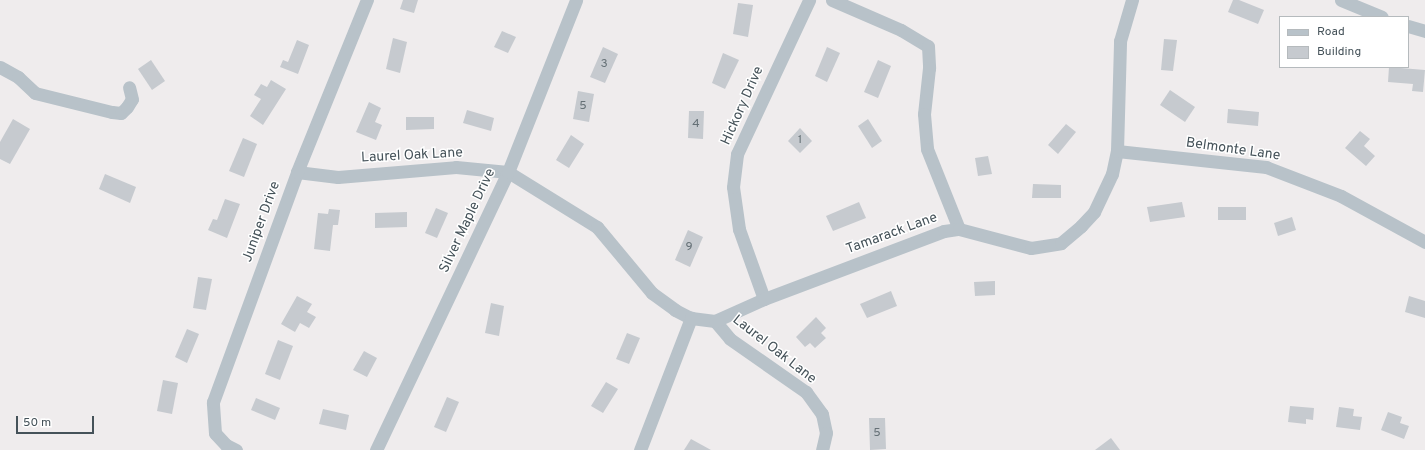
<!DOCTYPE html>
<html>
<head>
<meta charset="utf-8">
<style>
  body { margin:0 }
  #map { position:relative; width:1425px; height:450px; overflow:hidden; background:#efeced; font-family:Overpass,sans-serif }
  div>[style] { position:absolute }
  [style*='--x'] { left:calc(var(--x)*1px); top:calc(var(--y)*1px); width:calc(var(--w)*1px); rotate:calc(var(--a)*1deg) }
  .building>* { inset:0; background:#c6cacf }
  .minor>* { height:13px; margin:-6.5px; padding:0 6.5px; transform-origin:6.5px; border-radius:6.5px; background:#b8c2c9 }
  span { translate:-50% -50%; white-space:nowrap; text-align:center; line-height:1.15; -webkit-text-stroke:3px #fff; paint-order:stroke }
  .number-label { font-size:12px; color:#657076 }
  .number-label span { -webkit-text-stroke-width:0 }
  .street-label { font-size:14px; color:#455259 }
  .legend { position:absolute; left:1279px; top:16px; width:130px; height:52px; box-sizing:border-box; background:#fff; border:1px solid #b5babd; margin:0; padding:5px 7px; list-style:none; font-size:12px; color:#455259 }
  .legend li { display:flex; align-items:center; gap:8px; height:20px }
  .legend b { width:20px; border:1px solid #b5babd }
  .scale { position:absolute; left:16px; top:416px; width:78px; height:18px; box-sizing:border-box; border:2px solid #455259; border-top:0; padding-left:5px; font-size:12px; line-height:14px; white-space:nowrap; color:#455259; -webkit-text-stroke:3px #fff; paint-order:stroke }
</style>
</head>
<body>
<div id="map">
  <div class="building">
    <div style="clip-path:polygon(403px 0,418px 0,414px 13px,400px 9px)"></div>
    <div style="clip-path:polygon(1233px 0,1239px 0,1264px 10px,1258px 24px,1228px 12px)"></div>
    <div style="clip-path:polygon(738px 3px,753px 5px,748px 37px,733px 34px)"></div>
    <div style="clip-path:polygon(502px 31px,516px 37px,508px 53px,494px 47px)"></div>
    <div style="clip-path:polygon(393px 38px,407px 42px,400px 73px,386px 69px)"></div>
    <div style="clip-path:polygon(1164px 39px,1177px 40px,1173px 71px,1161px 70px)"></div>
    <div style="clip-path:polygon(297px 40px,309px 45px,298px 74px,280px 67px,283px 60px,288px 62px)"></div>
    <div style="clip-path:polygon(603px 47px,618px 54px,605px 83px,590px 77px)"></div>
    <div style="clip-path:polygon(827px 47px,840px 53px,827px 82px,815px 76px)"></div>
    <div style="clip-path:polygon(723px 53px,739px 60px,725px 89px,712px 83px)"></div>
    <div style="clip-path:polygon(151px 60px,165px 81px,152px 90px,138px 69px)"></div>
    <div style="clip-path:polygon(878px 60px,891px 66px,878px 98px,864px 92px)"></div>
    <div style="clip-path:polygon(1389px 67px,1425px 70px,1423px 92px,1412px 91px,1413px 84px,1388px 82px)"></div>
    <div style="clip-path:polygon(271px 80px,286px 89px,263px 125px,250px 116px,261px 99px,254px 95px,261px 84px,267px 87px)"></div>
    <div style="clip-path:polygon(1170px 90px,1195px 107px,1185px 122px,1160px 105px)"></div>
    <div style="clip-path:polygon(578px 91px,594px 94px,589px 122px,573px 119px)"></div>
    <div style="clip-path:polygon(369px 102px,381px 108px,375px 122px,382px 125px,376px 140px,356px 132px)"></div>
    <div style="clip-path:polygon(1228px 109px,1259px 112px,1258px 126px,1227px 123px)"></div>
    <div style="clip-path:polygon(467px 110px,494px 118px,491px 131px,463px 123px)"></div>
    <div style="clip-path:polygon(689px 111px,704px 111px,703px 139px,688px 138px)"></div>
    <div style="clip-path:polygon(406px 117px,434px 117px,434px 129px,406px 130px)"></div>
    <div style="clip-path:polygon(13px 119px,30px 129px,10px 164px,0 159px,0 142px)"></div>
    <div style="clip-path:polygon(868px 119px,882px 141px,872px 148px,858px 126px)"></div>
    <div style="clip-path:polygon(1066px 124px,1076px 132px,1058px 154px,1048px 145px)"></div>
    <div style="clip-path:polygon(800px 128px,812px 141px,800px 153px,788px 141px)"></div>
    <div style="clip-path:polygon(1360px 131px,1370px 139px,1364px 146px,1375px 156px,1366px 166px,1345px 148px)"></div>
    <div style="clip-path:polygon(571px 135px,584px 144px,569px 168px,556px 160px)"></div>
    <div style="clip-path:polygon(243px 138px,257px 144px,244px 177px,229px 171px)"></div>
    <div style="clip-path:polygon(988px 156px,992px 174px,978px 176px,975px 158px)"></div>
    <div style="clip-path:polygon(105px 174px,136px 187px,130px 203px,99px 189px)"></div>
    <div style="clip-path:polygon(1033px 184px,1061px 185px,1061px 198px,1032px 198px)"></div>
    <div style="clip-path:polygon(225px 199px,240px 204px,227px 238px,208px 230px,213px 219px,217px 220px)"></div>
    <div style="clip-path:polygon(859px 202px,866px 218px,833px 231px,826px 216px)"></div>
    <div style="clip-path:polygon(1182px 202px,1185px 217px,1150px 222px,1147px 207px)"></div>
    <div style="clip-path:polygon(1218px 207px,1246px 207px,1246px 220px,1218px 220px)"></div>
    <div style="clip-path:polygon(436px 208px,448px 213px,437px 238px,425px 233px)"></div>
    <div style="clip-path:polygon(329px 209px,340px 210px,338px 225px,333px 225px,330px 251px,314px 249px,318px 213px,328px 214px)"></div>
    <div style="clip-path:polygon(407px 212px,407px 227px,375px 228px,375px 213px)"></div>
    <div style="clip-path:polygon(1292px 217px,1296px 230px,1278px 236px,1274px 223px)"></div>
    <div style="clip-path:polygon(688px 230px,703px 237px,690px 267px,675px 260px)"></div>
    <div style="clip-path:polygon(198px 277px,212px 279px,206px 310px,193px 308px)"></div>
    <div style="clip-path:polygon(995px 281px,995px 295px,975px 296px,974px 282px)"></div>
    <div style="clip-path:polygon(891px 291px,897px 306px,867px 318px,860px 304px)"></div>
    <div style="clip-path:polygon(297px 296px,312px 304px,307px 312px,316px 317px,309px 328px,300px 323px,295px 332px,281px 324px)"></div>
    <div style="clip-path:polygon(1409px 296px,1425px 301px,1425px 318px,1405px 312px)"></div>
    <div style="clip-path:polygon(491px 303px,504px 306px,499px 336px,485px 333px)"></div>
    <div style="clip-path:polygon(816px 317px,826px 328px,821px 333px,826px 338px,815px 348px,810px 343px,805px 347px,796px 337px)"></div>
    <div style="clip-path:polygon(187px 329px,199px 334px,187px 363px,175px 357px)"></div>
    <div style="clip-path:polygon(627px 333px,640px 338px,629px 364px,616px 359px)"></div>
    <div style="clip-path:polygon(278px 340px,293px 346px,280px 380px,265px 374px)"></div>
    <div style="clip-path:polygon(364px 351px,377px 358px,367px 377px,353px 370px)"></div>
    <div style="clip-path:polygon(163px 380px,178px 383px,172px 414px,157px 411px)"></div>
    <div style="clip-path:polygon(606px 382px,618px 389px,603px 413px,591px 406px)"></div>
    <div style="clip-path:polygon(447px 397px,459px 402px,446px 432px,434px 427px)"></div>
    <div style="clip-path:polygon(256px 398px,280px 408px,275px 420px,251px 410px)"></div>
    <div style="clip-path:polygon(1290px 406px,1314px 408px,1313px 420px,1306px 419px,1306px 424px,1288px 422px)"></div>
    <div style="clip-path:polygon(1339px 407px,1354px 409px,1353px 416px,1362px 417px,1360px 430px,1336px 427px)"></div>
    <div style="clip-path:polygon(323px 409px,349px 415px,346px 430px,319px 424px)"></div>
    <div style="clip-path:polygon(1388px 412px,1402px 417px,1400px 423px,1409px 426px,1404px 439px,1381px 430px)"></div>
    <div style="clip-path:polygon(869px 418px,885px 418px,886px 449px,870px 450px)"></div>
    <div style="clip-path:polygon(1111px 438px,1120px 450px,1095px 450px)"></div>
    <div style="clip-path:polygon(691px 439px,711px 450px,684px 450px)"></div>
  </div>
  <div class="minor">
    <div style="--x:832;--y:0;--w:75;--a:23.5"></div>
    <div style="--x:901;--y:30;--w:31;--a:31"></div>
    <div style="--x:928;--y:46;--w:22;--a:87"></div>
    <div style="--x:929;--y:68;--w:46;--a:96.2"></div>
    <div style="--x:924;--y:114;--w:35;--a:85"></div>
    <div style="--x:927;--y:149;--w:86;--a:68.2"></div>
    <div style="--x:1341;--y:0;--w:44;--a:22.5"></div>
    <div style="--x:1408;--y:26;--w:18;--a:16"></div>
    <div style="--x:0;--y:67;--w:21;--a:29"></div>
    <div style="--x:18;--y:77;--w:23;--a:43"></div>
    <div style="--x:35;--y:93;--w:79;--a:13.9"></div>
    <div style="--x:112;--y:112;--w:9;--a:6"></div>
    <div style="--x:121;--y:113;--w:8;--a:-45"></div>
    <div style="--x:127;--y:107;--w:9;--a:-58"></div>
    <div style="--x:132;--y:99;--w:12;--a:-104"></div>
    <div style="--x:1117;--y:151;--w:150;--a:6.1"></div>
    <div style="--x:1266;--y:167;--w:80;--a:21.1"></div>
    <div style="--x:1341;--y:196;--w:96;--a:28.7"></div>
    <div style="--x:297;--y:172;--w:41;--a:7"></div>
    <div style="--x:338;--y:177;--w:118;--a:-4.8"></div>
    <div style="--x:456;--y:167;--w:52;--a:5.5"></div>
    <div style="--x:508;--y:172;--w:105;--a:31.7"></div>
    <div style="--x:597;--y:227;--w:86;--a:50.2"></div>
    <div style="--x:652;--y:293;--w:29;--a:36"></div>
    <div style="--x:675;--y:310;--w:18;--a:27"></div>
    <div style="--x:764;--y:299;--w:74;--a:-109.7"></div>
    <div style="--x:739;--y:229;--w:42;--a:-98.1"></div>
    <div style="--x:733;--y:187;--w:33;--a:-83"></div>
    <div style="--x:737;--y:154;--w:170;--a:-64.9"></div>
    <div style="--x:715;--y:321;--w:23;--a:50"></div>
    <div style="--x:730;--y:339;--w:93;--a:34.9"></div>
    <div style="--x:806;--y:392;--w:27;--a:54"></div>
    <div style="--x:822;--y:414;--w:19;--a:78"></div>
    <div style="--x:826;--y:433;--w:17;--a:103"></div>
    <div style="--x:236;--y:450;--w:11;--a:-153"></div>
    <div style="--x:226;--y:445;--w:16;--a:-133"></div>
    <div style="--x:215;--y:433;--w:31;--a:-94"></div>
    <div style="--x:213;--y:402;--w:245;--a:-69.9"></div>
    <div style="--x:297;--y:172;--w:186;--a:-67.9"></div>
    <div style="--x:376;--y:450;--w:308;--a:-64.6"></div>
    <div style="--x:508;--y:172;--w:185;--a:-68.4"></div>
    <div style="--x:640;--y:450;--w:142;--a:-68.9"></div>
    <div style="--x:691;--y:318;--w:24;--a:7"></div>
    <div style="--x:715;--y:321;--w:54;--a:-24.2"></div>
    <div style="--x:764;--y:299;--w:192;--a:-20.7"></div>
    <div style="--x:944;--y:231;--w:15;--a:-8"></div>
    <div style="--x:959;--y:229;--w:74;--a:14.8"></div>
    <div style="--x:1031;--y:248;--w:30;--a:-9"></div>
    <div style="--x:1061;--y:243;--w:26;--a:-40"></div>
    <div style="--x:1081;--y:226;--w:19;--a:-47"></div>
    <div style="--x:1094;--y:212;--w:42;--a:-64.7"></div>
    <div style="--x:1112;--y:174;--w:24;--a:-78"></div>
    <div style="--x:1117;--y:151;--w:110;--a:-88.4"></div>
    <div style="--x:1120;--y:41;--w:43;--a:-73.7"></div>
  </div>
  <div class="number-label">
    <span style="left:604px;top:65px">3</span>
    <span style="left:583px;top:107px">5</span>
    <span style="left:696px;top:125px">4</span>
    <span style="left:800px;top:141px">1</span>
    <span style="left:689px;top:248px">9</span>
    <span style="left:877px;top:434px">5</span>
  </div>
  <div class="street-label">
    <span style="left:743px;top:106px;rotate:-66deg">Hickory Drive</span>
    <span style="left:1233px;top:150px;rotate:8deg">Belmonte Lane</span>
    <span style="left:412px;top:156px;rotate:-3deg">Laurel Oak Lane</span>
    <span style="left:468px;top:221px;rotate:-65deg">Silver Maple Drive</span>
    <span style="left:262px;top:222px;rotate:-70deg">Juniper Drive</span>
    <span style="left:892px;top:234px;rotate:-20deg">Tamarack Lane</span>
    <span style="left:774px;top:350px;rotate:38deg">Laurel Oak Lane</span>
  </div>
  <ul class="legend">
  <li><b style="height:5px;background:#b8c2c9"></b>Road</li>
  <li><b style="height:11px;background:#c6cacf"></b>Building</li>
  </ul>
  <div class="scale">50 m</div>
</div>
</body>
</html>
